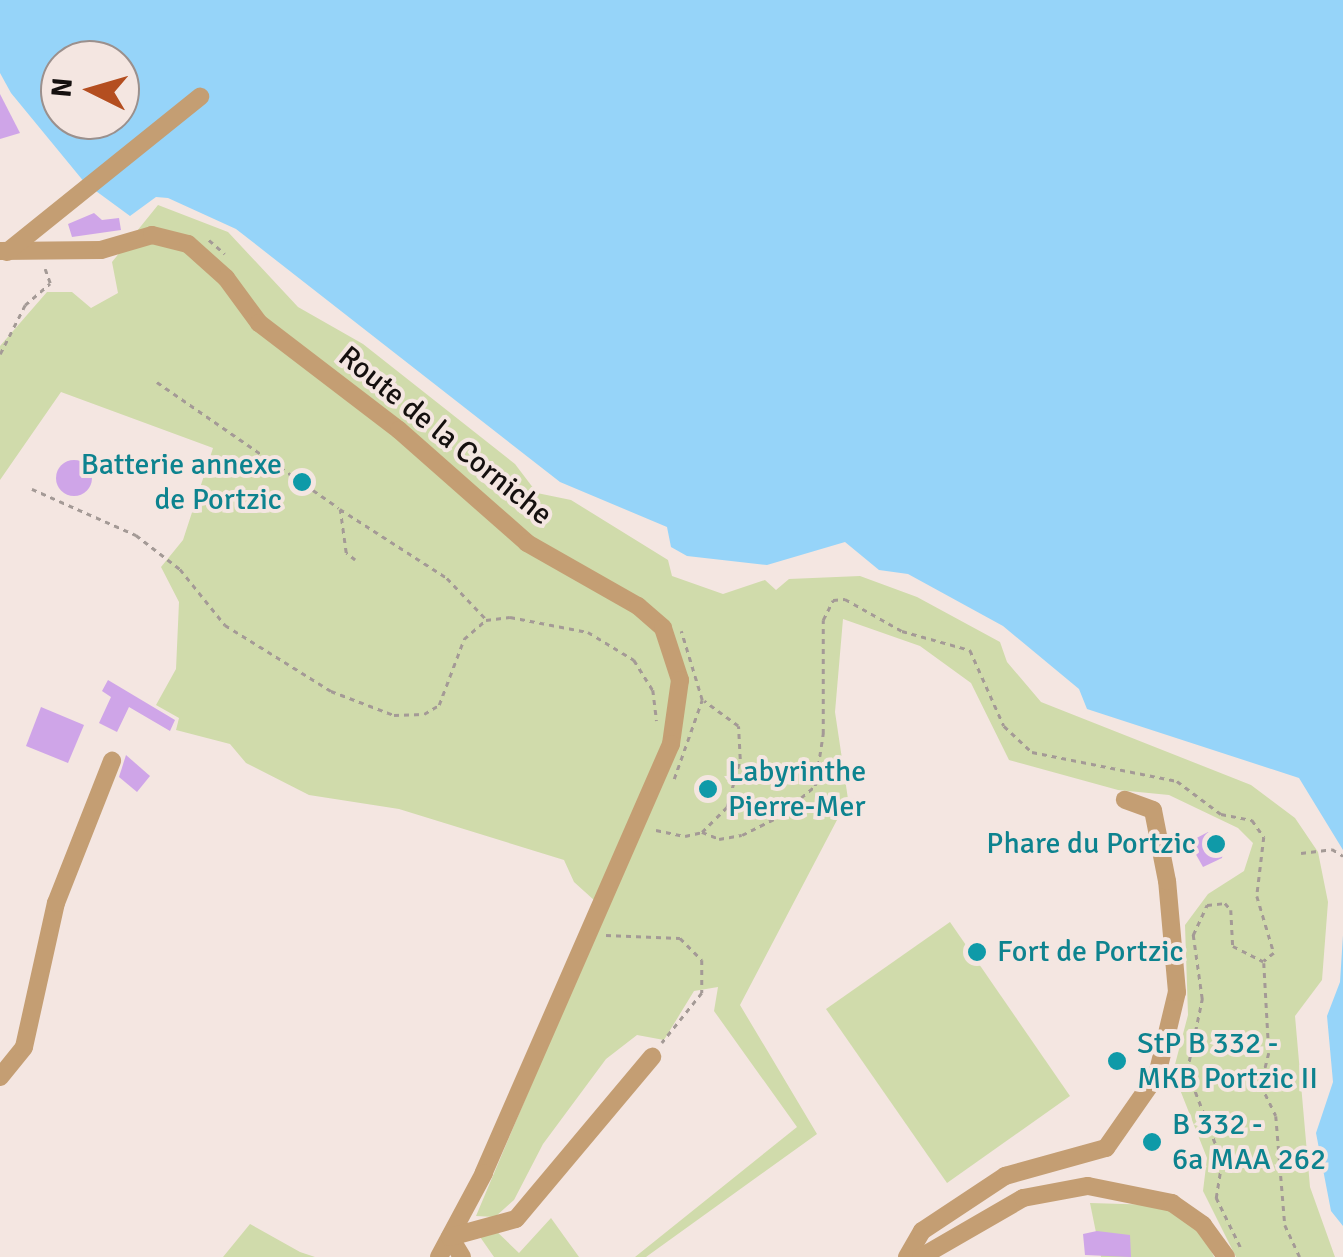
<!DOCTYPE html>
<html>
<head>
<meta charset="utf-8">
<style>
  body { margin:0 }
  #map { position:relative; width:1343px; height:1257px; overflow:hidden; background:#f4e6e1; font-family:Signika,sans-serif }
  div>[style] { position:absolute }
  [style*='--x'] { left:calc(var(--x)*1px); top:calc(var(--y)*1px); width:calc(var(--w)*1px); rotate:calc(var(--a)*1deg) }
  .green>* { inset:0; background:#d0dbab }
  .water>* { inset:0; background:#96d4f9 }
  .building>* { inset:0; background:#cfa5e8 }
  .round { border-radius:50% }
  .path>* { height:2.5px; margin-top:-1.25px; transform-origin:0; background:repeating-linear-gradient(90deg,#a49a96 0 5px,transparent 0 10px) }
  .minor>* { height:18px; margin:-9px; padding:0 9px; transform-origin:9px; border-radius:9px; background:#c49e73 }
  .dots>* { width:28px; height:28px; translate:-50% -50%; box-sizing:border-box; border:5px solid #f4e6e1; border-radius:50% }
  span { translate:-50% -50%; white-space:nowrap; text-align:center; line-height:1.15; -webkit-text-stroke:8px #f4e6e1; paint-order:stroke }
  .street-label { font-size:30px; color:#15100f }
  .culture-label { font-size:30px; color:#0d838f }
  .right { translate:-100% -50%; text-align:right }
  .left { translate:0 -50%; text-align:left }
  .north { position:absolute; left:40px; top:40px; width:100px; height:100px; box-sizing:border-box; background:#f4e6e1; border:2px solid #9b908d; border-radius:50%; rotate:275deg; font-size:28px; font-weight:700; line-height:40px; text-align:center; color:#15100f }
  .north::after { content:''; display:block; margin:auto; width:35px; height:45px; background:#b44e20; clip-path:polygon(50% 0,100% 100%,50% 72%,0 100%) }
</style>
</head>
<body>
<div id="map">
  <div class="green">
    <div style="clip-path:polygon(158px 205px,228px 232px,298px 307px,363px 344px,515px 464px,537px 493px,571px 500px,668px 560px,672px 576px,723px 594px,765px 580px,776px 590px,789px 579px,860px 576px,917px 597px,1000px 642px,1007px 662px,1041px 702px,1251px 785px,1295px 818px,1318px 852px,1328px 902px,1322px 980px,1295px 1016px,1310px 1187px,1335px 1257px,1236px 1257px,1203px 1191px,1207px 1158px,1173px 1072px,1188px 1015px,1185px 925px,1208px 894px,1244px 871px,1253px 843px,1238px 828px,1169px 795px,1118px 790px,1009px 760px,971px 683px,920px 646px,843px 619px,835px 712px,848px 799px,740px 1005px,817px 1134px,646px 1257px,635px 1257px,797px 1127px,714px 1011px,718px 987px,694px 991px,664px 1040px,637px 1035px,606px 1059px,543px 1144px,514px 1200px,495px 1217px,476px 1216px,605px 910px,574px 882px,564px 860px,399px 809px,309px 795px,246px 763px,230px 744px,176px 730px,179px 718px,156px 705px,176px 669px,179px 602px,161px 567px,183px 540px,213px 448px,61px 392px,0 480px,0 346px,47px 292px,72px 292px,91px 308px,118px 293px,112px 262px)"></div>
    <div style="clip-path:polygon(950px 922px,1070px 1096px,947px 1183px,826px 1009px)"></div>
    <div style="clip-path:polygon(1090px 1203px,1157px 1205px,1200px 1227px,1214px 1257px,1101px 1257px)"></div>
    <div style="clip-path:polygon(551px 1218px,579px 1257px,494px 1257px,478px 1234px,492px 1227px,519px 1253px)"></div>
    <div style="clip-path:polygon(250px 1224px,300px 1252px,315px 1257px,223px 1257px)"></div>
  </div>
  <div class="water">
    <div style="clip-path:polygon(evenodd,0 0,1343px 0,1343px 850px,1299px 778px,1087px 709px,1079px 689px,1003px 626px,908px 574px,879px 570px,845px 542px,767px 565px,687px 556px,671px 547px,667px 527px,560px 482px,236px 229px,168px 198px,156px 197px,130px 216px,85px 183px,11px 93px,0 73px,0 0,60px 60px,120px 60px,120px 120px,60px 120px,60px 60px)"></div>
    <div style="clip-path:polygon(1343px 935px,1343px 1226px,1331px 1211px,1316px 1133px,1333px 1082px,1327px 1016px,1340px 982px)"></div>
  </div>
  <div class="building">
    <div style="clip-path:polygon(0 94px,20px 133px,0 139px)"></div>
    <div style="clip-path:polygon(94px 213px,102px 220px,119px 218px,121px 230px,72px 237px,68px 224px)"></div>
    <div class="round" style="left:56px;top:460px;width:36px;height:36px"></div>
    <div style="clip-path:polygon(108px 680px,175px 720px,170px 731px,129px 707px,117px 732px,99px 723px,111px 697px,102px 691px)"></div>
    <div style="clip-path:polygon(41px 707px,84px 725px,68px 763px,26px 746px)"></div>
    <div style="clip-path:polygon(126px 755px,150px 776px,137px 792px,119px 777px)"></div>
    <div style="clip-path:polygon(1208px 832px,1224px 840px,1222px 858px,1203px 867px,1189px 842px)"></div>
    <div style="clip-path:polygon(1097px 1231px,1130px 1235px,1131px 1257px,1085px 1255px,1083px 1234px)"></div>
  </div>
  <div class="path">
    <div style="--x:209;--y:240;--w:21;--a:41"></div>
    <div style="--x:0;--y:354;--w:55;--a:-63"></div>
    <div style="--x:25;--y:305;--w:33;--a:-41"></div>
    <div style="--x:50;--y:283;--w:15;--a:-110"></div>
    <div style="--x:157;--y:382;--w:221;--a:34.7"></div>
    <div style="--x:32;--y:489;--w:114;--a:23.9"></div>
    <div style="--x:136;--y:535;--w:56;--a:37.7"></div>
    <div style="--x:180;--y:569;--w:72;--a:51.2"></div>
    <div style="--x:225;--y:625;--w:125;--a:31.9"></div>
    <div style="--x:331;--y:691;--w:67;--a:20.9"></div>
    <div style="--x:394;--y:715;--w:30;--a:-2"></div>
    <div style="--x:424;--y:714;--w:17;--a:-31"></div>
    <div style="--x:439;--y:705;--w:71;--a:-69.3"></div>
    <div style="--x:464;--y:639;--w:29;--a:-41"></div>
    <div style="--x:486;--y:620;--w:24;--a:-7"></div>
    <div style="--x:510;--y:617;--w:79;--a:10.9"></div>
    <div style="--x:588;--y:632;--w:54;--a:31.3"></div>
    <div style="--x:634;--y:660;--w:36;--a:58"></div>
    <div style="--x:653;--y:690;--w:31;--a:83"></div>
    <div style="--x:355;--y:560;--w:11;--a:-142"></div>
    <div style="--x:346;--y:553;--w:44;--a:-97.8"></div>
    <div style="--x:340;--y:509;--w:127;--a:32.8"></div>
    <div style="--x:447;--y:578;--w:55;--a:46.5"></div>
    <div style="--x:674;--y:779;--w:84;--a:-70.5"></div>
    <div style="--x:702;--y:700;--w:72;--a:-106.9"></div>
    <div style="--x:656;--y:830;--w:30;--a:12"></div>
    <div style="--x:685;--y:836;--w:17;--a:-13"></div>
    <div style="--x:702;--y:832;--w:35;--a:-45"></div>
    <div style="--x:727;--y:807;--w:50;--a:-74.8"></div>
    <div style="--x:740;--y:759;--w:33;--a:-93"></div>
    <div style="--x:738;--y:726;--w:42;--a:-143.7"></div>
    <div style="--x:702;--y:832;--w:18;--a:22"></div>
    <div style="--x:719;--y:839;--w:23;--a:-10"></div>
    <div style="--x:742;--y:835;--w:40;--a:-26.6"></div>
    <div style="--x:778;--y:817;--w:48;--a:-40"></div>
    <div style="--x:815;--y:786;--w:53;--a:-81.3"></div>
    <div style="--x:823;--y:734;--w:114;--a:-90"></div>
    <div style="--x:823;--y:620;--w:22;--a:-63"></div>
    <div style="--x:833;--y:600;--w:12;--a:-5"></div>
    <div style="--x:845;--y:599;--w:65;--a:29.3"></div>
    <div style="--x:902;--y:631;--w:71;--a:15.6"></div>
    <div style="--x:970;--y:650;--w:83;--a:65.9"></div>
    <div style="--x:1004;--y:726;--w:38;--a:43"></div>
    <div style="--x:1032;--y:752;--w:148;--a:11.3"></div>
    <div style="--x:1177;--y:781;--w:55;--a:36.9"></div>
    <div style="--x:1221;--y:814;--w:32;--a:11"></div>
    <div style="--x:1252;--y:820;--w:21;--a:55"></div>
    <div style="--x:1264;--y:837;--w:59;--a:96.8"></div>
    <div style="--x:1257;--y:896;--w:59;--a:73.4"></div>
    <div style="--x:1274;--y:953;--w:13;--a:141"></div>
    <div style="--x:1301;--y:853;--w:31;--a:-7"></div>
    <div style="--x:1332;--y:849;--w:13;--a:32"></div>
    <div style="--x:606;--y:935;--w:74;--a:2.3"></div>
    <div style="--x:680;--y:938;--w:31;--a:45"></div>
    <div style="--x:702;--y:960;--w:33;--a:90"></div>
    <div style="--x:702;--y:993;--w:64;--a:128.7"></div>
    <div style="--x:1264;--y:963;--w:90;--a:86.8"></div>
    <div style="--x:1269;--y:1053;--w:33;--a:104"></div>
    <div style="--x:1261;--y:1085;--w:34;--a:64"></div>
    <div style="--x:1276;--y:1116;--w:109;--a:85.3"></div>
    <div style="--x:1285;--y:1225;--w:35;--a:65"></div>
    <div style="--x:1240;--y:1247;--w:55;--a:-116.1"></div>
    <div style="--x:1216;--y:1198;--w:36;--a:-81"></div>
    <div style="--x:1222;--y:1162;--w:97;--a:-111"></div>
    <div style="--x:1187;--y:1071;--w:74;--a:-78.2"></div>
    <div style="--x:1202;--y:999;--w:65;--a:-98"></div>
    <div style="--x:1193;--y:935;--w:33;--a:-65"></div>
    <div style="--x:1207;--y:905;--w:18;--a:-6"></div>
    <div style="--x:1225;--y:903;--w:9;--a:49"></div>
    <div style="--x:1231;--y:910;--w:36;--a:87"></div>
    <div style="--x:1233;--y:946;--w:34;--a:27"></div>
  </div>
  <div class="minor">
    <div style="--x:0;--y:251;--w:101;--a:-0.6"></div>
    <div style="--x:101;--y:250;--w:53;--a:-16.4"></div>
    <div style="--x:152;--y:235;--w:37;--a:14"></div>
    <div style="--x:188;--y:244;--w:51;--a:41.8"></div>
    <div style="--x:226;--y:278;--w:56;--a:53.7"></div>
    <div style="--x:259;--y:323;--w:176;--a:37.4"></div>
    <div style="--x:399;--y:430;--w:171;--a:41.4"></div>
    <div style="--x:527;--y:543;--w:128;--a:29.6"></div>
    <div style="--x:638;--y:606;--w:33;--a:41"></div>
    <div style="--x:663;--y:628;--w:55;--a:71.9"></div>
    <div style="--x:680;--y:680;--w:65;--a:98"></div>
    <div style="--x:671;--y:744;--w:468;--a:113.6"></div>
    <div style="--x:484;--y:1173;--w:95;--a:118.2"></div>
    <div style="--x:7;--y:252;--w:248;--a:-38.8"></div>
    <div style="--x:0;--y:1077;--w:38;--a:-51"></div>
    <div style="--x:24;--y:1047;--w:148;--a:-77.5"></div>
    <div style="--x:56;--y:903;--w:153;--a:-68.5"></div>
    <div style="--x:462;--y:1257;--w:23;--a:-121"></div>
    <div style="--x:450;--y:1237;--w:68;--a:-15.3"></div>
    <div style="--x:516;--y:1219;--w:212;--a:-50"></div>
    <div style="--x:907;--y:1257;--w:30;--a:-60"></div>
    <div style="--x:922;--y:1231;--w:100;--a:-33.5"></div>
    <div style="--x:1005;--y:1176;--w:105;--a:-15.5"></div>
    <div style="--x:1106;--y:1148;--w:89;--a:-55.1"></div>
    <div style="--x:1157;--y:1075;--w:85;--a:-76.5"></div>
    <div style="--x:1177;--y:992;--w:111;--a:-95.1"></div>
    <div style="--x:1167;--y:881;--w:72;--a:-101.2"></div>
    <div style="--x:1153;--y:810;--w:30;--a:-160"></div>
    <div style="--x:921;--y:1257;--w:118;--a:-30"></div>
    <div style="--x:1023;--y:1198;--w:66;--a:-10.5"></div>
    <div style="--x:1088;--y:1186;--w:86;--a:11.4"></div>
    <div style="--x:1172;--y:1203;--w:38;--a:35"></div>
    <div style="--x:1203;--y:1225;--w:39;--a:54"></div>
  </div>
  <div class="dots">
    <div style="left:302px;top:482px;background:#0f9aa8"></div>
    <div style="left:708px;top:789px;background:#0f9aa8"></div>
    <div style="left:1216px;top:844px;background:#0f9aa8"></div>
    <div style="left:977px;top:952px;background:#0f9aa8"></div>
    <div style="left:1117px;top:1061px;background:#0f9aa8"></div>
    <div style="left:1152px;top:1142px;background:#0f9aa8"></div>
  </div>
  <div class="street-label">
    <span style="left:445px;top:436px;rotate:39deg">Route de la Corniche</span>
  </div>
  <div class="culture-label">
    <span class="right" style="left:282px;top:482px">Batterie annexe<br>de Portzic</span>
    <span class="left" style="left:728px;top:789px">Labyrinthe<br>Pierre-Mer</span>
    <span class="right" style="left:1196px;top:844px">Phare du Portzic</span>
    <span class="left" style="left:997px;top:952px">Fort de Portzic</span>
    <span class="left" style="left:1137px;top:1061px">StP B 332 -<br>MKB Portzic II</span>
    <span class="left" style="left:1172px;top:1142px">B 332 -<br>6a MAA 262</span>
  </div>
  <div class="north">N</div>
</div>
</body>
</html>
